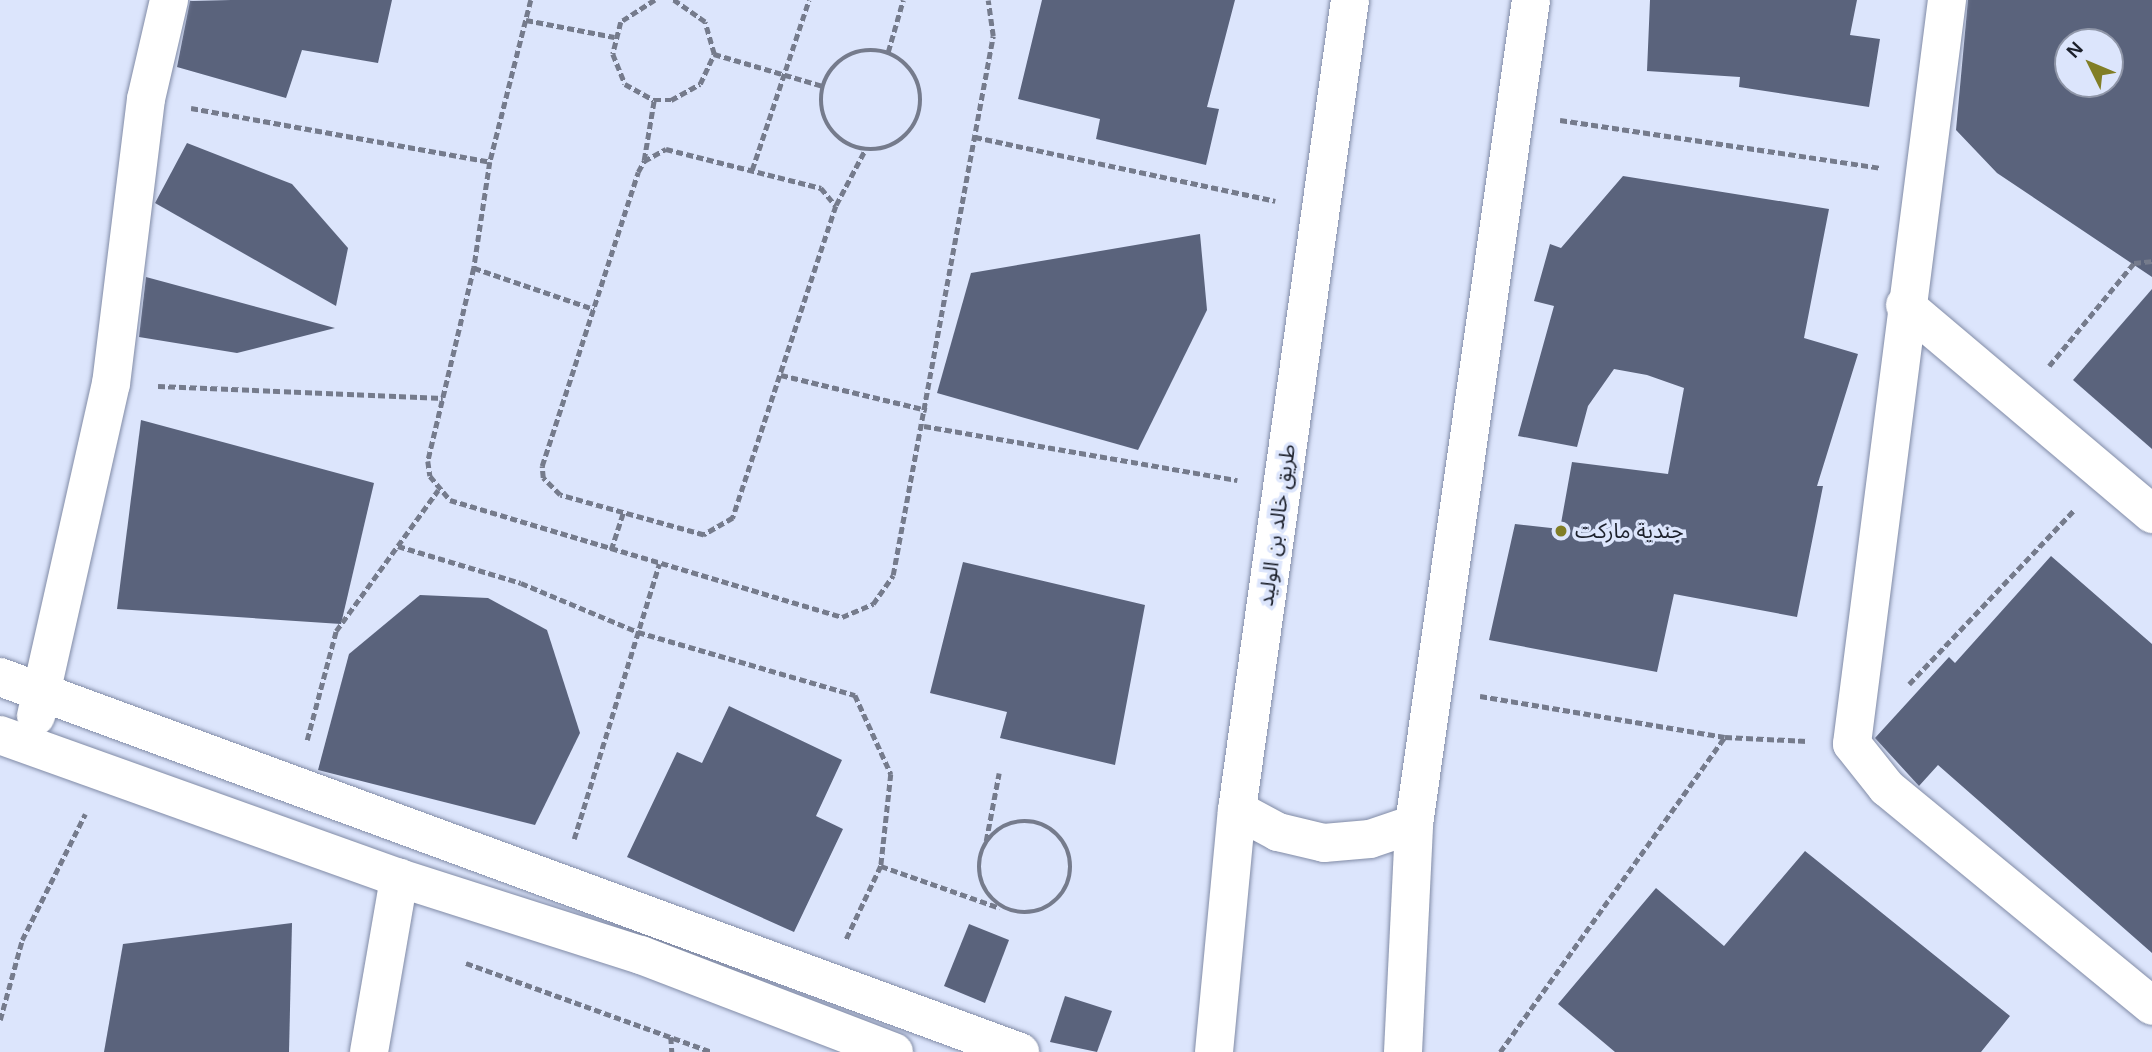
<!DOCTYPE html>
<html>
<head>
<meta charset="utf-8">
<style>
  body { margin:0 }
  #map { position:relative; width:2152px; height:1052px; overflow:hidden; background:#dce5fc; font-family:Helvetica,"Noto Sans Arabic",sans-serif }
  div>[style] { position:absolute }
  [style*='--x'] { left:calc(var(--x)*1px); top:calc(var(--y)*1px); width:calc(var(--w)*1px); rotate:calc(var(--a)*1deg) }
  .building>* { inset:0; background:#5a637c }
  .path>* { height:4.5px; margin-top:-2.25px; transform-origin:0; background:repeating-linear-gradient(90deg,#757b8c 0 7px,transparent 0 10.5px) }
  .path>.ring { margin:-2.25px; padding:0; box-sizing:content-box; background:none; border:4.5px solid #757b8c; border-radius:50% }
  .roads { filter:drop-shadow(0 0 2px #818ba6) drop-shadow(0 0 2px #818ba6) }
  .street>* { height:38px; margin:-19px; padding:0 19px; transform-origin:19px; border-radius:19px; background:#fff }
  .secondary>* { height:38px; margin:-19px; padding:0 19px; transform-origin:19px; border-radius:19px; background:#fff }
  .dots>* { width:19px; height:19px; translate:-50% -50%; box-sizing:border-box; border:4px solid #dce5fc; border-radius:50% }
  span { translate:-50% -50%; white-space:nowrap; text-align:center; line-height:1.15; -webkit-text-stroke:7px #dce5fc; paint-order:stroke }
  .street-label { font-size:21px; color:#1c202b }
  .poi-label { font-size:21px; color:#1c202b }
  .left { translate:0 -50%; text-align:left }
  .north { position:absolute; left:2054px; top:28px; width:70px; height:70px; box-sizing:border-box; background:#dce5fc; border:2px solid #8f96a8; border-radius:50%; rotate:313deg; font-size:19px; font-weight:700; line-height:28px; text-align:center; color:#1c202b }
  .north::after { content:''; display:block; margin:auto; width:24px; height:32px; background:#817e26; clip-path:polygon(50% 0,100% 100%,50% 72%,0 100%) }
</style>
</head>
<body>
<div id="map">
  <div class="building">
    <div style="clip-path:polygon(231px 0,392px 0,378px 63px,302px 50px,286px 98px,177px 67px,190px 1px)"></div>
    <div style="clip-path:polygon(1042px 0,1235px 0,1207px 107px,1219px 109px,1206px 165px,1096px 139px,1100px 119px,1018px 99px)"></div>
    <div style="clip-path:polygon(1650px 0,1857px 0,1850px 35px,1880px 39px,1869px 107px,1739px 87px,1740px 77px,1647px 71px)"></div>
    <div style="clip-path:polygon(evenodd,1968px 0,2152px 0,2152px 277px,1997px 173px,1956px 130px,1968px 0,2068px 42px,2110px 42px,2110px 84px,2068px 84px,2068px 42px)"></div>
    <div style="clip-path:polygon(187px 143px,292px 184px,348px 248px,336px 306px,155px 203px)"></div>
    <div style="clip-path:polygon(1623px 176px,1829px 209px,1804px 338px,1858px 354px,1817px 486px,1823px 486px,1797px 617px,1674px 594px,1657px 672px,1489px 640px,1515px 524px,1560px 529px,1572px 462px,1668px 474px,1684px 388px,1647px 375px,1614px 369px,1588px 406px,1577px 447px,1518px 436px,1554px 306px,1534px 301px,1550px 244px,1561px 248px)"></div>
    <div style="clip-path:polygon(1200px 234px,1207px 310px,1138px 450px,937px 393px,971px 273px)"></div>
    <div style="clip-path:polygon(146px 277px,335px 328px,237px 353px,139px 337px)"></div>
    <div style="clip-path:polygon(2152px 289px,2152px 449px,2073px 380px)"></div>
    <div style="clip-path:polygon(141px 420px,374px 483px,341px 624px,117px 609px)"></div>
    <div style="clip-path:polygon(2051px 556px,2152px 644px,2152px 953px,1938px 765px,1919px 786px,1875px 738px,1949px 657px,1955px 663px)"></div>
    <div style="clip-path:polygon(963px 562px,1145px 605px,1115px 765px,1000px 738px,1007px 712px,930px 693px)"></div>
    <div style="clip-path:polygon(420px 595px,488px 598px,547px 630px,580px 733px,535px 825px,318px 770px,349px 654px)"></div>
    <div style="clip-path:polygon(729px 706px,842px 760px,816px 816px,843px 829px,794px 932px,627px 857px,677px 752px,702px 763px)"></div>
    <div style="clip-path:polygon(1805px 851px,2010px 1016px,1981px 1052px,1615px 1052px,1558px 1004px,1656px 888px,1724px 946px)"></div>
    <div style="clip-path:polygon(292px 923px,289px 1052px,104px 1052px,123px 944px)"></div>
    <div style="clip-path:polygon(969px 924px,1009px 940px,985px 1003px,944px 986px)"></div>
    <div style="clip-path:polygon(1065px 996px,1112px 1011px,1097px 1052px,1050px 1042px)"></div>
  </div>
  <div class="path">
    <div style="--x:531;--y:0;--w:167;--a:104.2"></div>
    <div style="--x:490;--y:162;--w:107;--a:98.6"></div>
    <div style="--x:474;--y:268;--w:198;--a:103.4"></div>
    <div style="--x:428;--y:461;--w:15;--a:82"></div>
    <div style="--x:430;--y:476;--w:31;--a:50"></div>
    <div style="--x:450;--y:500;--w:409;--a:16.6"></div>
    <div style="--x:842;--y:617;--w:34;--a:-23"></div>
    <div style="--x:873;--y:604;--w:35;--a:-55"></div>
    <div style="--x:893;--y:575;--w:548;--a:-79.49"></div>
    <div style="--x:993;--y:36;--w:36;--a:-98"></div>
    <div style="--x:655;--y:0;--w:40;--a:147.1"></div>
    <div style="--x:621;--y:22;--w:33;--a:104"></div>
    <div style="--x:613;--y:54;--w:32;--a:68"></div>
    <div style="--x:625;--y:84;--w:33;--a:29"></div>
    <div style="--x:654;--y:100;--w:17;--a:0"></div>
    <div style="--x:671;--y:100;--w:33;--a:-29"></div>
    <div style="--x:700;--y:84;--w:33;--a:-65"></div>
    <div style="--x:714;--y:54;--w:33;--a:-106"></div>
    <div style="--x:705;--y:22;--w:39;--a:-145"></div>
    <div style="--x:526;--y:20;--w:90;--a:10.9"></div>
    <div class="ring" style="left:821px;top:50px;width:95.5px;height:95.5px"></div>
    <div style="--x:888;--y:52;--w:54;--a:-73.9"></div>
    <div style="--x:714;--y:54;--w:114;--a:16.4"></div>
    <div style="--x:191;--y:108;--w:304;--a:10.2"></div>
    <div style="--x:1560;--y:120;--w:324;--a:8.5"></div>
    <div style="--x:975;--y:137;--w:307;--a:12"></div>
    <div style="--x:666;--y:149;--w:160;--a:14.1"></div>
    <div style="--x:821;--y:188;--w:23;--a:50"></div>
    <div style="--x:836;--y:206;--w:329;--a:108.3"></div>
    <div style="--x:733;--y:518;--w:34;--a:150"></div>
    <div style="--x:704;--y:535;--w:149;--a:-164.5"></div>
    <div style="--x:560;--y:495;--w:24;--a:-135"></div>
    <div style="--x:543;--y:478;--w:12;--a:-95"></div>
    <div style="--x:542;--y:466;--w:309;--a:-71.9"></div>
    <div style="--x:638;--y:172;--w:13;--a:-61"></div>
    <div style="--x:644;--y:161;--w:25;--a:-29"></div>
    <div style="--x:644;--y:160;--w:61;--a:-80.5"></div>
    <div style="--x:752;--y:170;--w:179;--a:-71.5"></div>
    <div style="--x:836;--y:205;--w:62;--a:-62.2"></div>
    <div style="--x:474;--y:268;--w:127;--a:18.9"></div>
    <div style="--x:2049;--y:366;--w:134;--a:-50.5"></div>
    <div style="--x:2134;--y:263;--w:18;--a:-6"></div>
    <div style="--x:781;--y:375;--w:150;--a:13.5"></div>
    <div style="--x:158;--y:386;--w:285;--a:2.4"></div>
    <div style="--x:924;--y:426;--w:318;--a:9.8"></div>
    <div style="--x:398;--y:546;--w:128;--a:16.7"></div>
    <div style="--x:521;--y:583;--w:127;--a:22.7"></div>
    <div style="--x:638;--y:632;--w:226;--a:16.2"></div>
    <div style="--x:855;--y:695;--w:87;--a:65.5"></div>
    <div style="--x:891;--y:774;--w:93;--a:96.2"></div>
    <div style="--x:881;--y:866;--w:82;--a:115.3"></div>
    <div style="--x:611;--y:550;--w:39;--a:-72"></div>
    <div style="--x:1909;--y:684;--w:240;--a:-46.5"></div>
    <div style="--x:1480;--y:696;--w:248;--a:9.5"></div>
    <div style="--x:1725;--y:737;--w:82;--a:2.8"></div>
    <div style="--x:307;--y:740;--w:113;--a:-75.1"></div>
    <div style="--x:336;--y:631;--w:174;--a:-54.1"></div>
    <div class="ring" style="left:979px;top:821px;width:87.5px;height:87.5px"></div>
    <div style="--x:574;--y:839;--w:288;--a:-72.8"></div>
    <div style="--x:986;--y:841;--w:69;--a:-79.2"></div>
    <div style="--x:881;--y:866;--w:126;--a:19.4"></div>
    <div style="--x:466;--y:963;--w:262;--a:19.9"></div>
    <div style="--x:0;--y:1020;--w:83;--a:-74.6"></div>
    <div style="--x:22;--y:940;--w:141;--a:-63.4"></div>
    <div style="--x:671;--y:1037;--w:15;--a:86"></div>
    <div style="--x:1500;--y:1052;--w:387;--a:-54.5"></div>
  </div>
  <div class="roads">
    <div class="street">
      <div style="--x:1947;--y:0;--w:750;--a:97.28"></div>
      <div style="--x:1852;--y:744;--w:56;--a:51.5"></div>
      <div style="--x:1887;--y:788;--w:343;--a:39.4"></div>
      <div style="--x:1905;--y:305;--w:324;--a:40.2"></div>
      <div style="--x:0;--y:677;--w:1087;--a:20.19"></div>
      <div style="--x:36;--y:716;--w:340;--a:-77.3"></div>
      <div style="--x:111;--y:384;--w:287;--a:-83"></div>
      <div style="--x:146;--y:99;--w:102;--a:-76.9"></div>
      <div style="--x:0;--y:735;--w:424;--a:19.7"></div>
      <div style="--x:399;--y:878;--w:254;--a:17.7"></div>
      <div style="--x:641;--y:955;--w:271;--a:21"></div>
      <div style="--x:369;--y:1052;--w:177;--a:-80.2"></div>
    </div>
    <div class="secondary">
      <div style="--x:1237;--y:810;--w:47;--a:28.2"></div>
      <div style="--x:1278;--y:832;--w:47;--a:13.4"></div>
      <div style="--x:1324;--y:843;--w:46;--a:-5"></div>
      <div style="--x:1370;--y:839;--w:46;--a:-18.8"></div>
      <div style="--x:1214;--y:1052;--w:243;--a:-84.6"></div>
      <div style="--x:1237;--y:810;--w:818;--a:-82.06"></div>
      <div style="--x:1403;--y:1052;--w:228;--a:-87.2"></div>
      <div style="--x:1414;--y:824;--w:832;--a:-81.92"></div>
    </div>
  </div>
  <div class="dots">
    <div style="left:1561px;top:531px;background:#817e26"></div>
  </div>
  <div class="street-label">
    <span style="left:1277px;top:525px;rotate:-82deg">طريق خالد بن الوليد</span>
  </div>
  <div class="poi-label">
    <span class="left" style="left:1575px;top:531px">جندية ماركت</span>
  </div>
  <div class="north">N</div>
</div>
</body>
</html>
